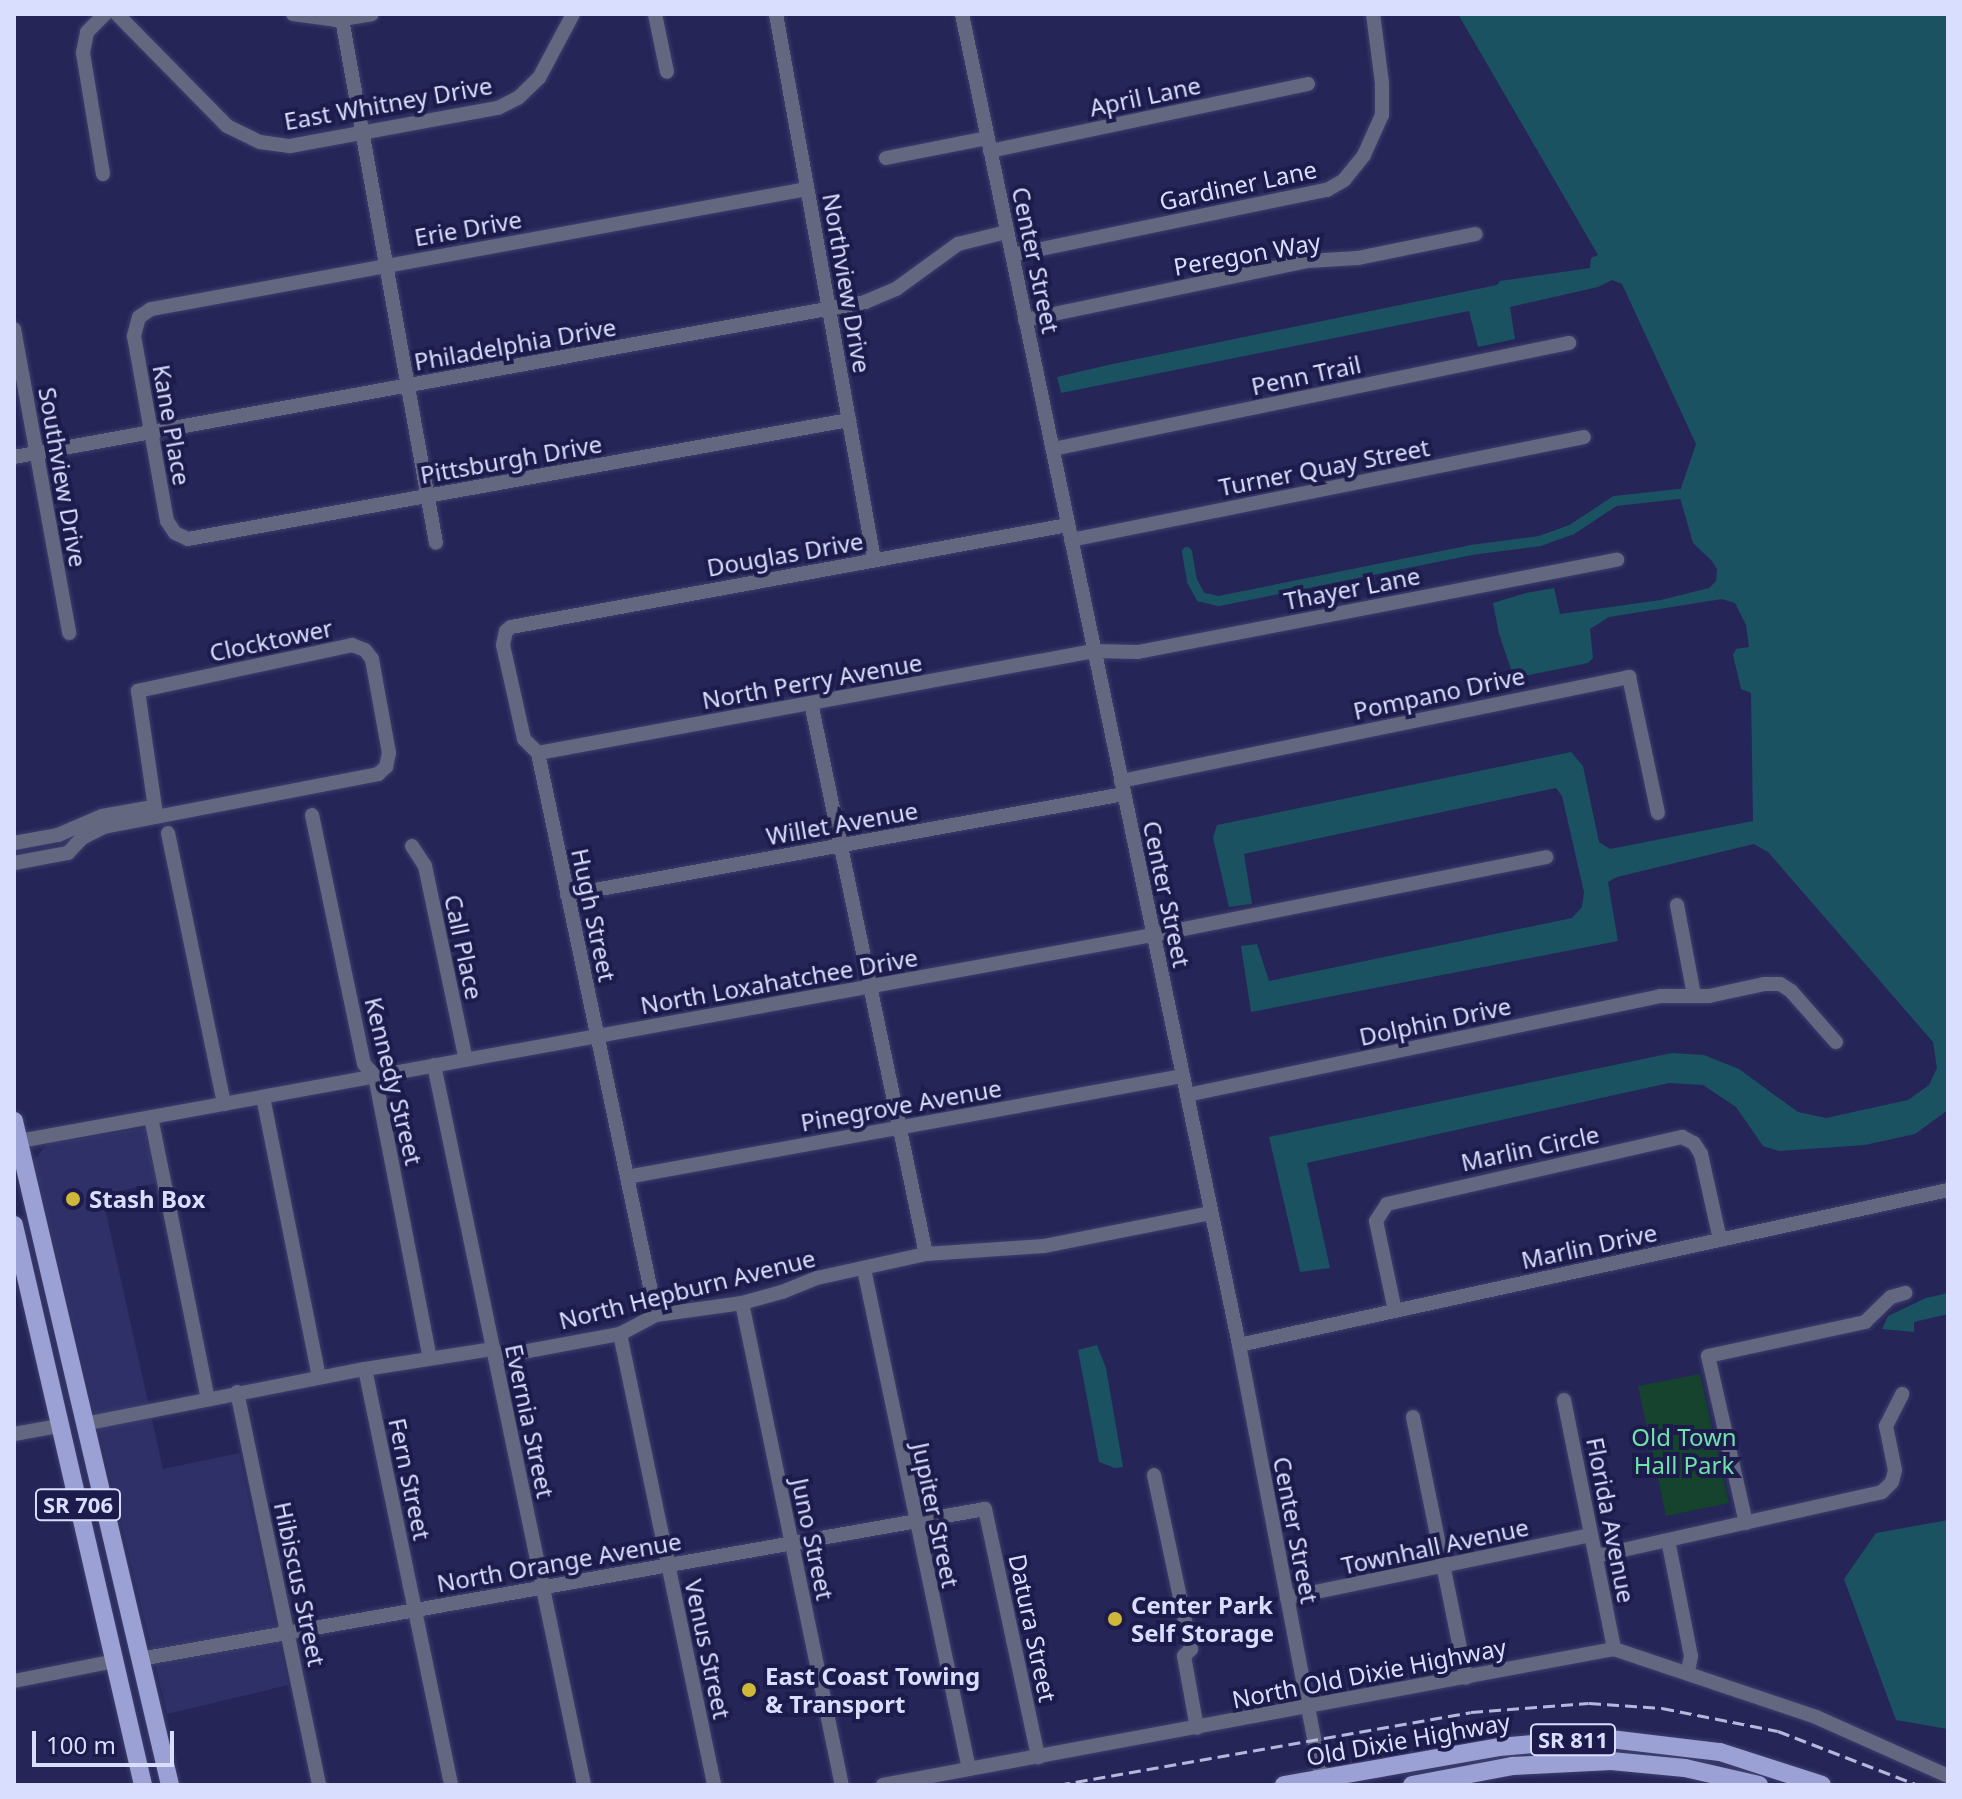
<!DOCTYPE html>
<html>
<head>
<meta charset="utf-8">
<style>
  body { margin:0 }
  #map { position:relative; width:1962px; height:1799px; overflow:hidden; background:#252557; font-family:"Noto Sans",sans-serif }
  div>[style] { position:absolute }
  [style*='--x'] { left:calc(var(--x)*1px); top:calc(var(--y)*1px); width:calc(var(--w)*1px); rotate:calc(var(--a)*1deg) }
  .built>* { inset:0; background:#2e3067 }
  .green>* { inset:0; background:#15432d }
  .water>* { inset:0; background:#1b5262 }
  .canal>* { height:10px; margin:-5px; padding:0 5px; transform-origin:5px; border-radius:5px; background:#1b5262 }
  .roads { filter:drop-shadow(0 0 2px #3e3f6e) drop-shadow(0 0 2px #3e3f6e) }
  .minor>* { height:14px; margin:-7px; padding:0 7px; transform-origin:7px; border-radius:7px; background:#646780 }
  .major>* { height:18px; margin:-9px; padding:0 9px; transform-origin:9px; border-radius:9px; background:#9ba1d4 }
  .rail>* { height:3px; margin-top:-1.5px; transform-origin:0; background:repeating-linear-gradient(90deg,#b5b8dc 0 12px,transparent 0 18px) }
  .dots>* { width:22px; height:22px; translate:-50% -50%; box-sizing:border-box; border:4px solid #1c1b4b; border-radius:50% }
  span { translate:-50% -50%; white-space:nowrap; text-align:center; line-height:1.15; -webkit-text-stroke:8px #1c1b4b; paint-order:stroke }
  .shield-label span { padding:2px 6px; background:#1c1b4b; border:2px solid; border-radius:6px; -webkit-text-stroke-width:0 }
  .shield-label { font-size:22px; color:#dadefe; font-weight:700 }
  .street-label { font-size:24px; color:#dadefe }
  .poi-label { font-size:24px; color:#dadefe; font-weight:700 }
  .left { translate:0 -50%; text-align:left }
  .park-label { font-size:24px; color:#70e1a8 }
  .frame { position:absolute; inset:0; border:16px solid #dadefe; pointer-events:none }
  .scale { position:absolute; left:32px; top:1731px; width:142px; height:36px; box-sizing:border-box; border:4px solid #dadefe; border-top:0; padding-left:10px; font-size:24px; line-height:28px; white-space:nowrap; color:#dadefe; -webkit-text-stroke:6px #1c1b4b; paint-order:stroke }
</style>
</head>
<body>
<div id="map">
  <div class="built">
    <div style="clip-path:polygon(145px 1128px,157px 1183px,102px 1195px,163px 1469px,239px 1453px,288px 1685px,167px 1714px,34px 1160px,47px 1144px)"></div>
  </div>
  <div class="green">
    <div style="clip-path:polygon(1700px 1374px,1729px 1503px,1666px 1516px,1638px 1386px)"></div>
  </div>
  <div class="water">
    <div style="clip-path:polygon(1458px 14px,1948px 14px,1948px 1110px,1915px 1134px,1865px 1145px,1779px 1151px,1763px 1146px,1736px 1107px,1703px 1085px,1669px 1083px,1307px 1163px,1330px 1268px,1300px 1272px,1269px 1137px,1672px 1053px,1704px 1055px,1739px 1069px,1798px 1112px,1826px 1118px,1908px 1100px,1929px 1085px,1937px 1068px,1933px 1042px,1768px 852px,1754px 844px,1617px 877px,1608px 882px,1618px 941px,1251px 1012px,1241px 946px,1257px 944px,1269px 981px,1572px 918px,1582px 907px,1584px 892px,1562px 796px,1556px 788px,1244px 854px,1252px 904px,1229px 907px,1213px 838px,1217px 825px,1571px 752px,1583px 766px,1599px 842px,1610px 849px,1753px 821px,1751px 693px,1741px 689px,1733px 655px,1736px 649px,1749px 647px,1746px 625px,1735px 603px,1722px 599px,1609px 617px,1590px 629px,1593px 658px,1588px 663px,1514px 678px,1499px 634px,1493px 603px,1526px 593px,1554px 588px,1560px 614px,1661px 600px,1709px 588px,1716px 581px,1717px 569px,1712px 561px,1693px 543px,1679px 494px,1696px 444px,1622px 284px,1612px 280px,1598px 287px,1510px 307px,1515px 339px,1478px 347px,1469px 311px,1061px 393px,1057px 377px,1108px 365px,1497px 285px,1500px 281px,1590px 268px,1591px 258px,1598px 255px)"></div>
    <div style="clip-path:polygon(1948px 1293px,1948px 1314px,1914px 1322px,1914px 1332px,1882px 1329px,1888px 1316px,1926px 1298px)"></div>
    <div style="clip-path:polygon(1097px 1345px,1106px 1368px,1123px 1467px,1115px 1468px,1099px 1462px,1078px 1350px)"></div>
    <div style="clip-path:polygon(1948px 1520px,1948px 1729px,1896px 1720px,1844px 1579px,1876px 1533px)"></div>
  </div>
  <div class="canal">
    <div style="--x:1187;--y:552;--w:29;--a:80"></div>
    <div style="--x:1192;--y:581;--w:18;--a:61"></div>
    <div style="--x:1201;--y:597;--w:18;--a:13"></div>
    <div style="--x:1219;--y:601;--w:257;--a:-11.4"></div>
    <div style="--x:1471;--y:550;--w:70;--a:-7.4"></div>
    <div style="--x:1540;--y:541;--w:33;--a:-20"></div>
    <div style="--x:1571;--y:530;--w:53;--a:-33.4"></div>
    <div style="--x:1615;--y:501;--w:64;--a:-6.2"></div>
  </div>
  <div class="roads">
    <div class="minor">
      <div style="--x:117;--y:14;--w:157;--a:45.5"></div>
      <div style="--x:227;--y:126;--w:37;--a:26"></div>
      <div style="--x:260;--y:142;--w:30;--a:8"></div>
      <div style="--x:290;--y:146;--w:211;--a:-10.4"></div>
      <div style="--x:498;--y:108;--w:22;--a:-27"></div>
      <div style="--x:518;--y:98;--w:29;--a:-44"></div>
      <div style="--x:539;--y:78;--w:72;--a:-62"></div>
      <div style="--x:293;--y:14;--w:43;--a:7.9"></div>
      <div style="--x:336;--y:20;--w:36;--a:-9"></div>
      <div style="--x:655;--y:14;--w:59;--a:78.3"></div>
      <div style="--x:776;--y:14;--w:555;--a:79.82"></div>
      <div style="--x:962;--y:14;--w:1360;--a:78.24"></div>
      <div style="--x:1239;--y:1345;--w:448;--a:79.2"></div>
      <div style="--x:342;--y:19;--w:532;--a:79.83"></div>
      <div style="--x:990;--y:151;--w:325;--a:-11.9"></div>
      <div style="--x:886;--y:158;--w:104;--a:-11.1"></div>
      <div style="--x:103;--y:174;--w:123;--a:-99.4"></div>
      <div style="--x:83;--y:53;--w:21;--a:-79"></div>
      <div style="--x:87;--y:32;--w:25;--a:-45"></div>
      <div style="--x:807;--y:189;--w:667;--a:169.63"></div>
      <div style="--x:151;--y:309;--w:14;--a:146"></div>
      <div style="--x:139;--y:317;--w:20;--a:105"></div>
      <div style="--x:134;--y:336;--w:188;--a:79.9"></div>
      <div style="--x:167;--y:521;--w:14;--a:56"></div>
      <div style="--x:175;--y:533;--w:14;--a:25"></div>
      <div style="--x:188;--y:539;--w:672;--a:-10.21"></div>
      <div style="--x:1012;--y:255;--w:322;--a:-11.7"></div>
      <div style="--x:1327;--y:190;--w:20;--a:-30"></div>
      <div style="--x:1344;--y:180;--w:32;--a:-51"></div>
      <div style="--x:1364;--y:155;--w:44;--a:-65.8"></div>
      <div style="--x:1382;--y:115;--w:32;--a:-90"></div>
      <div style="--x:1382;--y:83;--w:70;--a:-97.4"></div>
      <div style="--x:1025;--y:320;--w:289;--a:-11.8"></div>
      <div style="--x:1308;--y:261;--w:50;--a:-3.4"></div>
      <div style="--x:1358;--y:258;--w:120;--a:-11.5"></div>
      <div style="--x:14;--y:329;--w:309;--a:79.7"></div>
      <div style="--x:1053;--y:449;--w:527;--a:-11.61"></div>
      <div style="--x:14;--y:457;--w:865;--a:-10.32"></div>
      <div style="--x:865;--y:302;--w:34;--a:-23"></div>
      <div style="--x:896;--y:289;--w:77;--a:-36"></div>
      <div style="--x:958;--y:244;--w:50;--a:-13.8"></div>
      <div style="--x:1071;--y:540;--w:523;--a:-11.35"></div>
      <div style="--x:811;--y:703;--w:563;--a:78.21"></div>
      <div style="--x:538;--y:753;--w:565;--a:-10.4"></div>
      <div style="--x:1094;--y:651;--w:44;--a:1.3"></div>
      <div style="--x:1138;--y:652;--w:488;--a:-10.9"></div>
      <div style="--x:1121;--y:781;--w:519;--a:-11.57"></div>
      <div style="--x:1629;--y:677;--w:139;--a:78"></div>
      <div style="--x:312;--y:815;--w:254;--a:78.2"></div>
      <div style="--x:364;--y:1064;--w:16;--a:47"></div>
      <div style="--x:375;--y:1076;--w:287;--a:79"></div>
      <div style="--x:168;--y:833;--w:277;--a:78.3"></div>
      <div style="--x:14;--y:843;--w:45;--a:-10.3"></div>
      <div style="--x:58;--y:835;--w:48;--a:-23.4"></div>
      <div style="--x:102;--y:816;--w:46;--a:-10.1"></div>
      <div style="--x:412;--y:846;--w:24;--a:57"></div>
      <div style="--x:425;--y:866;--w:198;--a:78.1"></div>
      <div style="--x:14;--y:863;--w:55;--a:-10.5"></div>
      <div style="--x:68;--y:853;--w:21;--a:-47"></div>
      <div style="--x:82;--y:838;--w:25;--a:-27"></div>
      <div style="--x:104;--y:827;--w:279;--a:-10.9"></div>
      <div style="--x:378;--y:774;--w:11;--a:-41"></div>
      <div style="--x:386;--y:767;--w:14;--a:-78"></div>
      <div style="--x:389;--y:753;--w:96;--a:-100.3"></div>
      <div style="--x:372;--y:659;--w:11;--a:-128"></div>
      <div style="--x:365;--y:650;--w:14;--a:-159"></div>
      <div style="--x:352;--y:645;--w:219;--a:167.9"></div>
      <div style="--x:138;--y:691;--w:125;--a:81.7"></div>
      <div style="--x:567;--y:895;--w:566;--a:-10.28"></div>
      <div style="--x:1677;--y:905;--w:92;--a:79.3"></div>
      <div style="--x:434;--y:1065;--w:735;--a:78.23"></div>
      <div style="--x:1187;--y:1095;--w:483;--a:-11.8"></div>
      <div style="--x:1660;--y:996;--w:49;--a:0"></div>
      <div style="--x:1709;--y:996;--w:56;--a:-12.3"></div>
      <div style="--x:1764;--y:984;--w:16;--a:0"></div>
      <div style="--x:1780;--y:984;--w:13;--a:32"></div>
      <div style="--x:1791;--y:991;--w:68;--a:48.6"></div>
      <div style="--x:263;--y:1097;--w:286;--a:78.7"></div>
      <div style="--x:151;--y:1117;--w:288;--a:78.6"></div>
      <div style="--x:14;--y:1142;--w:1158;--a:-10.3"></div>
      <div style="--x:1153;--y:935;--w:401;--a:-11.2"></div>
      <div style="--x:627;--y:1177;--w:565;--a:-10.3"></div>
      <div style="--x:864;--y:1269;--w:511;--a:78.14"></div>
      <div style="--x:742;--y:1303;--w:492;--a:78.3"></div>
      <div style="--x:1395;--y:1311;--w:92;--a:-101.9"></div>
      <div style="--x:1376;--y:1221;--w:20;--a:-57"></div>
      <div style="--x:1387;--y:1204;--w:303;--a:-12.8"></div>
      <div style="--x:1682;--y:1137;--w:13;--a:27"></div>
      <div style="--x:1694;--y:1143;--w:13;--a:58"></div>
      <div style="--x:1701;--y:1154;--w:88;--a:77.5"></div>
      <div style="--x:656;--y:1315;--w:574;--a:-101.86"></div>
      <div style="--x:538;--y:753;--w:20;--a:-135"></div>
      <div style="--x:524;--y:739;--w:96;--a:-102.6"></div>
      <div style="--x:503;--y:645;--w:14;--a:-78"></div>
      <div style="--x:506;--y:631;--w:6;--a:-39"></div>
      <div style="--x:511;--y:627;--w:566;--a:-10.38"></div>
      <div style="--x:620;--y:1334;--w:461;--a:78.2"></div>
      <div style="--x:1239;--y:1345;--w:726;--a:-12.33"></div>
      <div style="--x:365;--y:1369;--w:425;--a:78.3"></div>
      <div style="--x:237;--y:1392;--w:401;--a:78.2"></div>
      <div style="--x:1564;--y:1400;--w:254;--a:78.6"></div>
      <div style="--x:1413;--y:1417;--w:266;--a:78.5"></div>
      <div style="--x:84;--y:1424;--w:286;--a:-11.1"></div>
      <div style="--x:365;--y:1369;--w:130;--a:-8.9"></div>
      <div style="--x:493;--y:1349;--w:11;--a:41"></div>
      <div style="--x:501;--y:1356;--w:121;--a:-10.5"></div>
      <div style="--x:620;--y:1334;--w:41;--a:-27.8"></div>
      <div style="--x:656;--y:1315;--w:87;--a:-7.9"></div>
      <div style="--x:742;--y:1303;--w:41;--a:-15.4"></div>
      <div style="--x:782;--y:1292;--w:38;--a:-22"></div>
      <div style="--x:817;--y:1278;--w:112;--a:-12.4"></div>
      <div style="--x:926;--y:1254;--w:118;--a:-3.9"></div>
      <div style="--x:1044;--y:1246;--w:170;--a:-11.2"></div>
      <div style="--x:14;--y:1434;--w:46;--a:-10.1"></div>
      <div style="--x:1154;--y:1475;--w:178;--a:78"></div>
      <div style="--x:1191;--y:1649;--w:10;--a:135"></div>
      <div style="--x:1184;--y:1656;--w:73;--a:79.8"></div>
      <div style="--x:1746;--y:1523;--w:171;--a:-102.8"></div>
      <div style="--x:1708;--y:1356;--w:161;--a:-12.2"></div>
      <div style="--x:1865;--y:1322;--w:36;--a:-44"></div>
      <div style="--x:1891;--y:1297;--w:15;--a:-16"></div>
      <div style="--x:1668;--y:1540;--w:118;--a:78.8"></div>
      <div style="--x:1691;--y:1656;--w:16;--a:101"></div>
      <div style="--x:1596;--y:1556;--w:293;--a:-12.6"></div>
      <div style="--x:1882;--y:1492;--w:14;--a:-45"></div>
      <div style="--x:1892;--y:1482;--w:12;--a:-76"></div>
      <div style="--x:1895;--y:1470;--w:45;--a:-101.6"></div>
      <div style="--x:1886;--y:1426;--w:36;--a:-63"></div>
      <div style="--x:1287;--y:1598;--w:310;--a:-11.7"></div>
      <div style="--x:140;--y:1659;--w:858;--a:-10.07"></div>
      <div style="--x:985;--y:1509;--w:254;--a:77.9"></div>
      <div style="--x:14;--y:1681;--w:103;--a:-11.2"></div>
      <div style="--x:883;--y:1785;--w:744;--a:-10.54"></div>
      <div style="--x:1614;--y:1649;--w:213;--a:18.6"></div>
      <div style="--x:1816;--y:1717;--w:145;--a:24.1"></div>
    </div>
    <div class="major">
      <div style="--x:14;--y:1121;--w:682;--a:76.78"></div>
      <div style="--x:14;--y:1225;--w:575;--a:77.03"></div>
      <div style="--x:1284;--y:1785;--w:218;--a:-10"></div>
      <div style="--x:1499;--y:1747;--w:103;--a:-5"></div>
      <div style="--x:1602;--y:1738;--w:119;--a:6.8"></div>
      <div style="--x:1720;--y:1752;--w:107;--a:17.9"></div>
      <div style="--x:1412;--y:1785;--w:103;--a:-10.7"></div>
      <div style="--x:1513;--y:1766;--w:98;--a:-2.9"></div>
      <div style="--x:1611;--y:1761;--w:74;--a:5.4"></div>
      <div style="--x:1685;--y:1768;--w:76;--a:12.9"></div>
    </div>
  </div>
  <div class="rail">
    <div style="--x:1058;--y:1785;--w:419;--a:-10"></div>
    <div style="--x:1471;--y:1712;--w:118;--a:-4.4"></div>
    <div style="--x:1589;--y:1703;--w:73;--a:3.9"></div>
    <div style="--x:1662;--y:1708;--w:118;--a:11.2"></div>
    <div style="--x:1778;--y:1731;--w:150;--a:21.1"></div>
  </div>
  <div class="dots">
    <div style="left:73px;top:1199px;background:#ceb837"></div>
    <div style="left:1115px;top:1619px;background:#ceb837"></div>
    <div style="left:749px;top:1690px;background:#ceb837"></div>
  </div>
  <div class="shield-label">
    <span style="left:78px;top:1505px">SR 706</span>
    <span style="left:1573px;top:1740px">SR 811</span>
  </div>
  <div class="street-label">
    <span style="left:1145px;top:96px;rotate:-12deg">April Lane</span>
    <span style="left:388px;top:103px;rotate:-10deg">East Whitney Drive</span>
    <span style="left:1238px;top:185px;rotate:-12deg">Gardiner Lane</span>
    <span style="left:468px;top:228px;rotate:-10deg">Erie Drive</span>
    <span style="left:1247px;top:254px;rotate:-10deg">Peregon Way</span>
    <span style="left:1036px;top:260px;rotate:78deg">Center Street</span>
    <span style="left:847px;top:283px;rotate:80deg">Northview Drive</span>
    <span style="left:515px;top:344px;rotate:-10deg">Philadelphia Drive</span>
    <span style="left:1306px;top:375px;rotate:-12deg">Penn Trail</span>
    <span style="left:172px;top:425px;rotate:80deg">Kane Place</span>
    <span style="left:511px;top:459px;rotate:-10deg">Pittsburgh Drive</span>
    <span style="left:1324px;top:467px;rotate:-11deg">Turner Quay Street</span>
    <span style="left:63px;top:477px;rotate:80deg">Southview Drive</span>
    <span style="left:785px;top:554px;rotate:-10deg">Douglas Drive</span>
    <span style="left:1352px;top:588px;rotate:-11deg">Thayer Lane</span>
    <span style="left:271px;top:640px;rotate:-12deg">Clocktower</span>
    <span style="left:812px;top:681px;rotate:-10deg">North Perry Avenue</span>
    <span style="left:1439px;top:693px;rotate:-12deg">Pompano Drive</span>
    <span style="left:842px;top:823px;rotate:-10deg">Willet Avenue</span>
    <span style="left:1167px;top:894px;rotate:78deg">Center Street</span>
    <span style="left:594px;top:915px;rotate:78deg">Hugh Street</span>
    <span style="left:464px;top:947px;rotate:78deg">Call Place</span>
    <span style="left:779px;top:981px;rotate:-10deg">North Loxahatchee Drive</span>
    <span style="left:1435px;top:1021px;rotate:-12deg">Dolphin Drive</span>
    <span style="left:394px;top:1081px;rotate:76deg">Kennedy Street</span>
    <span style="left:901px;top:1105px;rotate:-10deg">Pinegrove Avenue</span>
    <span style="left:1530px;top:1148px;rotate:-12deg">Marlin Circle</span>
    <span style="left:1589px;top:1246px;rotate:-12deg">Marlin Drive</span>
    <span style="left:687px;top:1289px;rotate:-14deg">North Hepburn Avenue</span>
    <span style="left:530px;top:1421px;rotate:78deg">Evernia Street</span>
    <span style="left:410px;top:1479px;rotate:78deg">Fern Street</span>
    <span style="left:936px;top:1515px;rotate:78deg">Jupiter Street</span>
    <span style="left:1611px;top:1520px;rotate:79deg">Florida Avenue</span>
    <span style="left:1296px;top:1530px;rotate:79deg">Center Street</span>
    <span style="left:813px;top:1539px;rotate:78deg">Juno Street</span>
    <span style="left:1435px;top:1546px;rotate:-12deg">Townhall Avenue</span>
    <span style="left:559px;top:1562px;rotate:-10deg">North Orange Avenue</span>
    <span style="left:300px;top:1584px;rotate:78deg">Hibiscus Street</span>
    <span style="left:1033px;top:1628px;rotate:78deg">Datura Street</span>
    <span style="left:708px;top:1649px;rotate:78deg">Venus Street</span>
    <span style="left:1369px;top:1673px;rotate:-11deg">North Old Dixie Highway</span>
    <span style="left:1408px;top:1739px;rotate:-10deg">Old Dixie Highway</span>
  </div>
  <div class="poi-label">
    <span class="left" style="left:89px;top:1199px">Stash Box</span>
    <span class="left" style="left:1131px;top:1619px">Center Park<br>Self Storage</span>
    <span class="left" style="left:765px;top:1690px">East Coast Towing<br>&amp; Transport</span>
  </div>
  <div class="park-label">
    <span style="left:1684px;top:1451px">Old Town<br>Hall Park</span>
  </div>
  <div class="frame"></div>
  <div class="scale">100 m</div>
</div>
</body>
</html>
